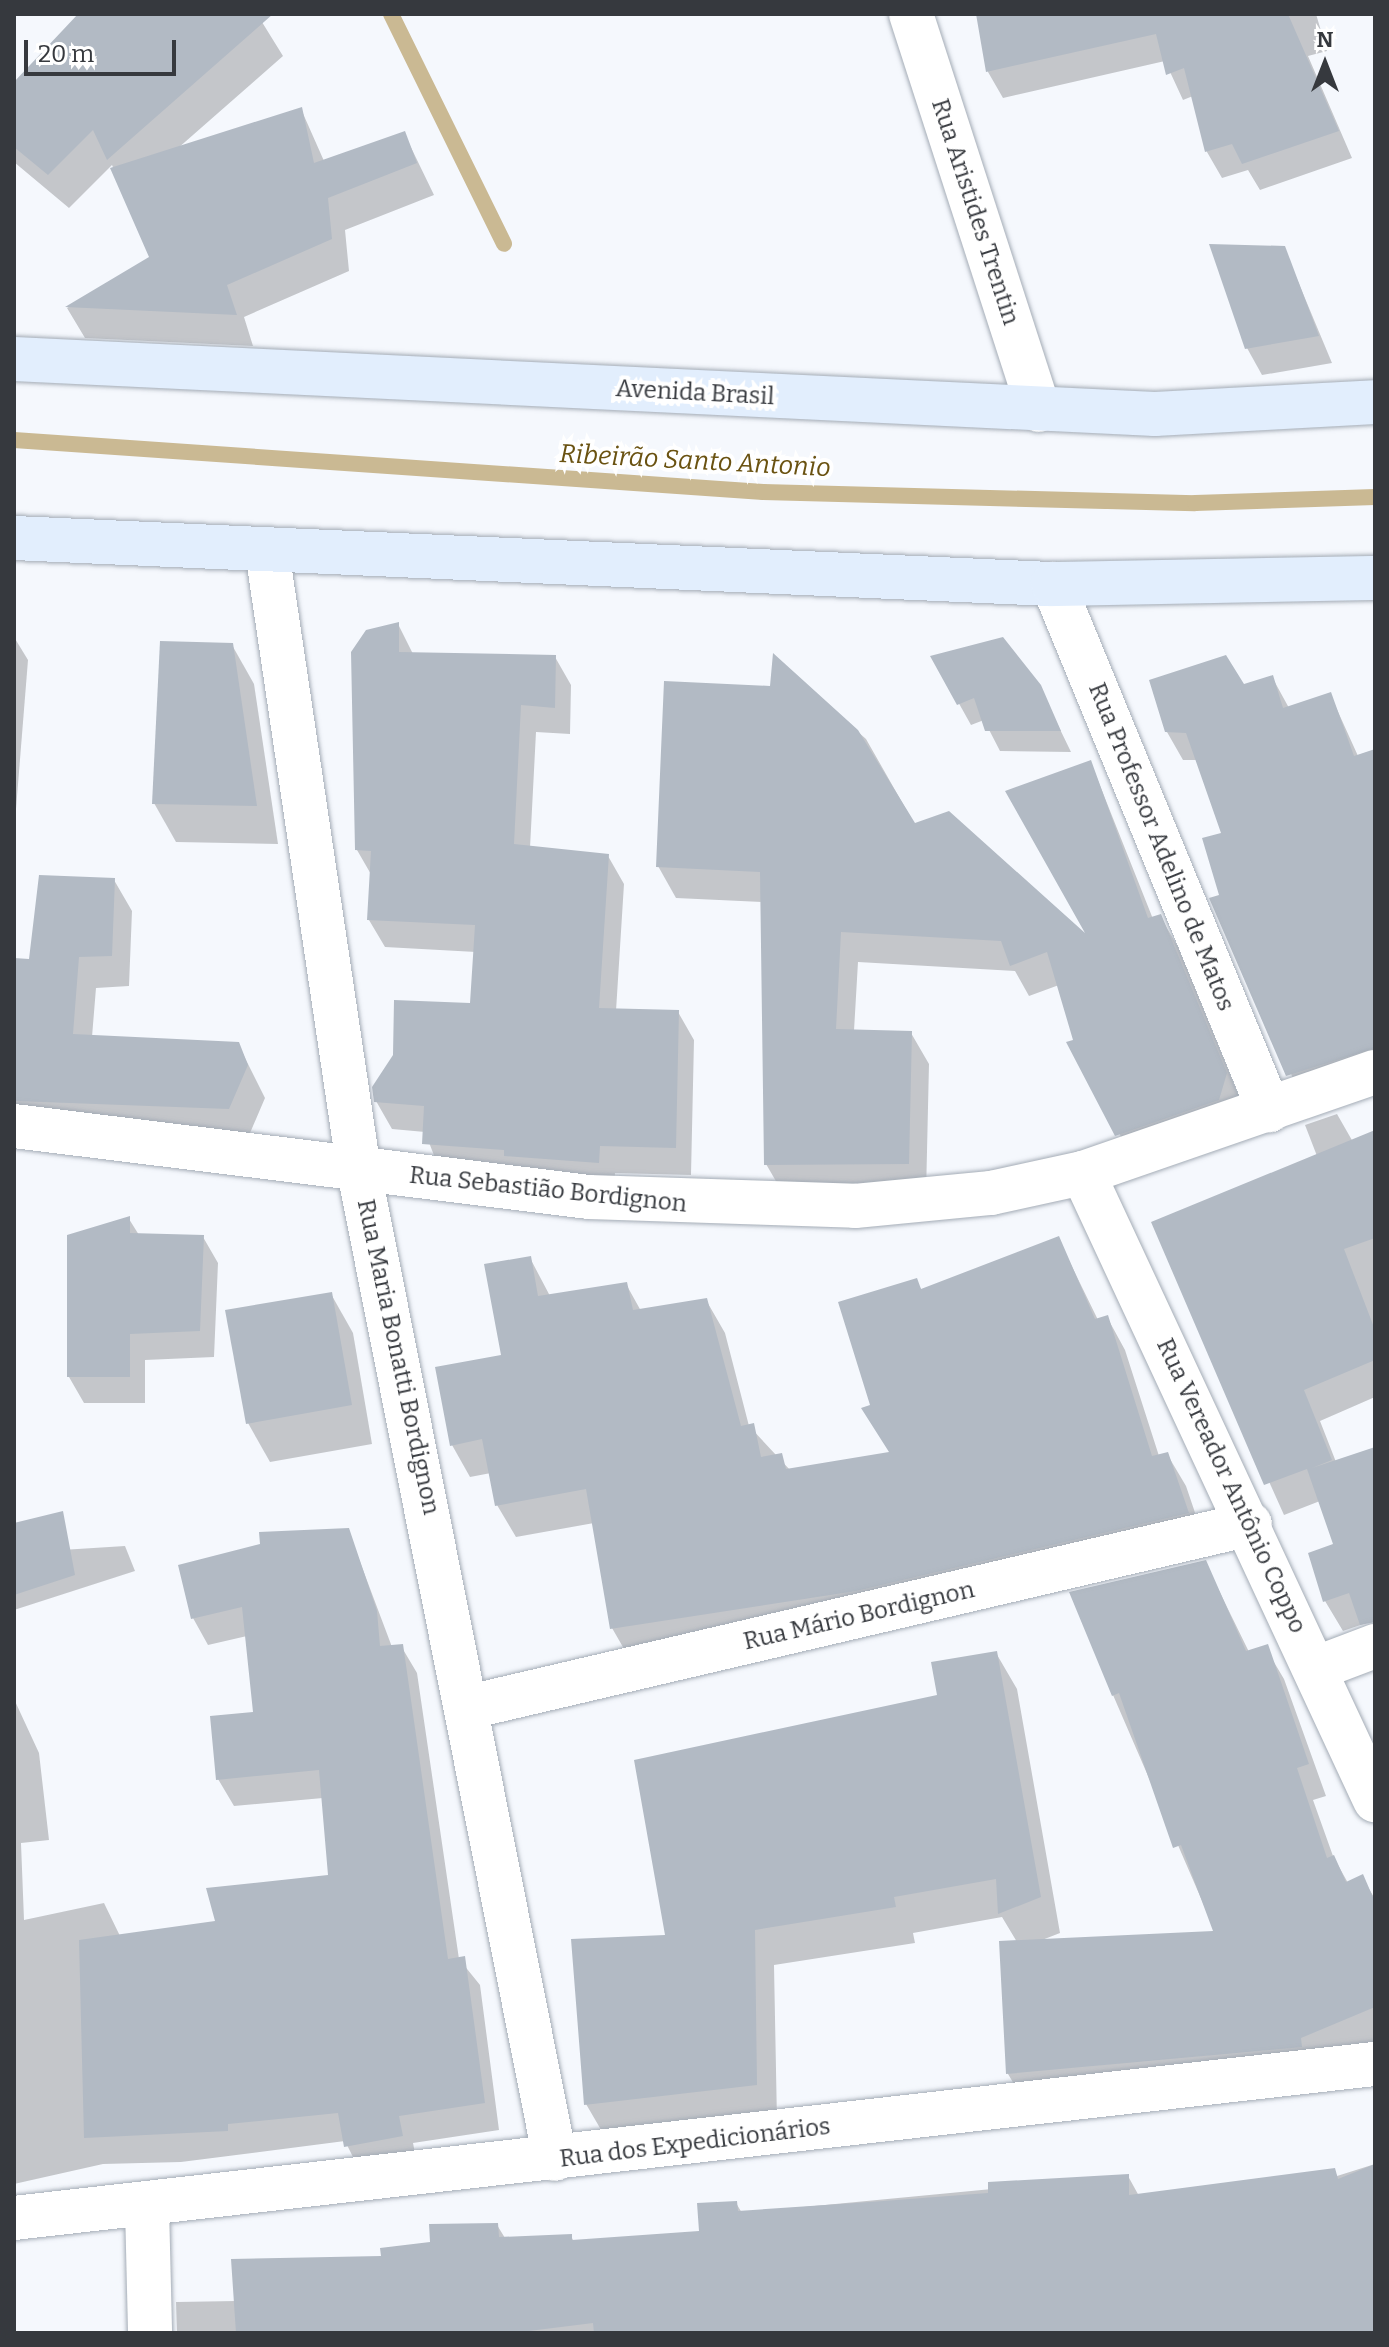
<!DOCTYPE html>
<html>
<head>
<meta charset="utf-8">
<style>
  body { margin:0 }
  #map { position:relative; width:1389px; height:2347px; overflow:hidden; background:#f5f8fd; font-family:Bitter,serif }
  div>[style] { position:absolute }
  [style*='--x'] { left:calc(var(--x)*1px); top:calc(var(--y)*1px); width:calc(var(--w)*1px); rotate:calc(var(--a)*1deg) }
  .shadow>* { inset:0; background:#0003 }
  .stream>* { height:16px; margin:-8px; padding:0 8px; transform-origin:8px; border-radius:8px; background:#cab993 }
  .building>* { inset:0; background:#b2bac4 }
  .roads { filter:drop-shadow(0 0 2px #a4acb6) drop-shadow(0 0 2px #a4acb6) }
  .minor>* { height:44px; margin:-22px; padding:0 22px; transform-origin:22px; border-radius:22px; background:#fff }
  .tertiary>* { height:44px; margin:-22px; padding:0 22px; transform-origin:22px; border-radius:22px; background:#fff }
  .secondary>* { height:44px; margin:-22px; padding:0 22px; transform-origin:22px; border-radius:22px; background:#e2eefd }
  span { translate:-50% -50%; white-space:nowrap; text-align:center; line-height:1.15; -webkit-text-stroke:8px #fff; paint-order:stroke }
  .street-label { font-size:24px; color:#36393e }
  .water-label { font-size:26px; color:#6a5211; font-style:italic }
  .frame { position:absolute; inset:0; border:16px solid #36393e; pointer-events:none }
  .north { position:absolute; left:1285px; top:24px; width:80px; height:80px; -webkit-text-stroke:6px #fff; paint-order:stroke; rotate:0deg; font-size:22px; font-weight:700; line-height:32px; text-align:center; color:#36393e }
  .north::after { content:''; display:block; margin:auto; width:28px; height:36px; background:#36393e; clip-path:polygon(50% 0,100% 100%,50% 72%,0 100%) }
  .scale { position:absolute; left:24px; top:40px; width:152px; height:36px; box-sizing:border-box; border:4px solid #36393e; border-top:0; padding-left:10px; font-size:24px; line-height:28px; white-space:nowrap; color:#36393e; -webkit-text-stroke:6px #fff; paint-order:stroke }
</style>
</head>
<body>
<div id="map">
  <div class="shadow">
    <div style="clip-path:polygon(81px 14px,257px 14px,283px 56px,177px 149px,301px 109px,324px 161px,404px 133px,434px 195px,345px 230px,349px 271px,244px 317px,253px 346px,85px 338px,67px 308px,152px 258px,112px 165px,69px 208px,14px 162px,14px 85px)"></div>
    <div style="clip-path:polygon(978px 14px,1316px 14px,1327px 51px,1308px 56px,1352px 158px,1260px 190px,1248px 170px,1222px 178px,1207px 152px,1193px 96px,1183px 100px,1165px 61px,1003px 98px,988px 72px)"></div>
    <div style="clip-path:polygon(1284px 248px,1332px 363px,1262px 375px,1247px 348px)"></div>
    <div style="clip-path:polygon(398px 624px,413px 654px,555px 657px,571px 685px,570px 734px,536px 732px,530px 848px,608px 856px,624px 884px,616px 1011px,678px 1012px,694px 1040px,691px 1175px,615px 1173px,614px 1190px,440px 1171px,425px 1132px,392px 1129px,376px 1101px,472px 1005px,476px 952px,385px 947px,369px 920px,372px 876px,357px 850px)"></div>
    <div style="clip-path:polygon(14px 637px,28px 660px,14px 834px)"></div>
    <div style="clip-path:polygon(232px 645px,254px 684px,278px 844px,176px 842px,154px 803px)"></div>
    <div style="clip-path:polygon(774px 657px,866px 739px,915px 825px,1091px 941px,1091px 763px,1153px 919px,1160px 916px,1178px 947px,1243px 1106px,1135px 1166px,1075px 1041px,1059px 985px,1029px 996px,1015px 971px,858px 962px,854px 1031px,911px 1033px,929px 1064px,926px 1195px,784px 1195px,766px 1164px,762px 902px,676px 898px,658px 866px,772px 688px)"></div>
    <div style="clip-path:polygon(933px 657px,1039px 686px,1071px 752px,1000px 751px,984px 720px,971px 725px)"></div>
    <div style="clip-path:polygon(1272px 677px,1289px 708px,1330px 694px,1358px 756px,1375px 751px,1375px 1078px,1303px 1104px,1221px 896px,1224px 834px,1198px 760px,1183px 760px,1167px 732px)"></div>
    <div style="clip-path:polygon(114px 880px,132px 911px,129px 986px,96px 988px,92px 1037px,238px 1044px,265px 1098px,247px 1140px,14px 1131px,14px 960px,31px 961px)"></div>
    <div style="clip-path:polygon(1337px 1114px,1353px 1142px,1375px 1150px,1375px 1397px,1320px 1421px,1336px 1462px,1375px 1449px,1375px 1620px,1343px 1631px,1325px 1601px,1335px 1546px,1320px 1501px,1284px 1515px,1153px 1223px,1317px 1156px,1305px 1125px)"></div>
    <div style="clip-path:polygon(129px 1219px,139px 1235px,203px 1237px,218px 1263px,214px 1357px,145px 1360px,145px 1403px,84px 1403px,69px 1377px)"></div>
    <div style="clip-path:polygon(1058px 1238px,1098px 1320px,1107px 1317px,1125px 1350px,1159px 1456px,1167px 1454px,1186px 1486px,1206px 1545px,631px 1661px,612px 1628px,594px 1523px,516px 1537px,497px 1505px,491px 1473px,470px 1477px,452px 1445px,504px 1356px,530px 1258px,550px 1296px,626px 1284px,641px 1311px,706px 1300px,725px 1333px,749px 1426px,790px 1470px,890px 1454px,873px 1407px,916px 1280px,922px 1291px)"></div>
    <div style="clip-path:polygon(331px 1294px,353px 1333px,372px 1444px,270px 1462px,248px 1423px)"></div>
    <div style="clip-path:polygon(348px 1530px,392px 1647px,401px 1646px,417px 1673px,459px 1959px,480px 1985px,499px 2130px,413px 2143px,417px 2163px,361px 2173px,345px 2141px,181px 2162px,103px 2164px,14px 2184px,14px 1699px,39px 1753px,49px 1840px,21px 1843px,24px 1920px,104px 1903px,120px 1936px,217px 1923px,329px 1881px,323px 1798px,234px 1806px,218px 1779px,255px 1713px,247px 1636px,208px 1645px,193px 1618px)"></div>
    <div style="clip-path:polygon(125px 1546px,135px 1571px,14px 1610px,14px 1553px)"></div>
    <div style="clip-path:polygon(1205px 1562px,1249px 1652px,1265px 1647px,1284px 1679px,1326px 1796px,1313px 1800px,1333px 1856px,1348px 1883px,1362px 1877px,1375px 1899px,1375px 2047px,1027px 2106px,1008px 2074px,1017px 1942px,1002px 1917px,913px 1933px,915px 1943px,774px 1965px,777px 2121px,607px 2140px,586px 2104px,668px 1937px,996px 1653px,1017px 1689px,1060px 1933px,1042px 1940px,1216px 1933px,1113px 1695px)"></div>
    <div style="clip-path:polygon(1375px 2164px,1375px 2333px,177px 2333px,176px 2302px,236px 2301px,497px 2225px,505px 2238px,571px 2236px,574px 2242px,701px 2233px,736px 2203px,742px 2213px,1128px 2176px,1139px 2196px,1334px 2170px,1337px 2176px)"></div>
  </div>
  <div class="stream">
    <div style="--x:391;--y:14;--w:256;--a:63.8"></div>
    <div style="--x:14;--y:440;--w:751;--a:3.97"></div>
    <div style="--x:763;--y:492;--w:432;--a:1.5"></div>
    <div style="--x:1195;--y:503;--w:180;--a:-1.9"></div>
  </div>
  <div class="building">
    <div style="clip-path:polygon(78px 14px,273px 14px,107px 160px,93px 130px,48px 175px,14px 147px,14px 82px)"></div>
    <div style="clip-path:polygon(976px 14px,1288px 14px,1339px 131px,1242px 164px,1232px 144px,1205px 152px,1184px 68px,1166px 75px,1156px 34px,986px 72px)"></div>
    <div style="clip-path:polygon(302px 107px,314px 163px,405px 131px,417px 163px,328px 198px,332px 239px,227px 285px,237px 315px,65px 307px,149px 257px,110px 168px)"></div>
    <div style="clip-path:polygon(1209px 244px,1285px 246px,1319px 336px,1245px 349px)"></div>
    <div style="clip-path:polygon(399px 622px,399px 652px,556px 655px,555px 708px,521px 705px,514px 844px,609px 854px,599px 1008px,679px 1010px,676px 1148px,600px 1146px,599px 1163px,504px 1156px,504px 1150px,422px 1144px,424px 1106px,374px 1102px,372px 1087px,393px 1055px,394px 1000px,470px 1003px,475px 925px,367px 920px,371px 851px,355px 850px,351px 652px,366px 630px)"></div>
    <div style="clip-path:polygon(1003px 637px,1041px 685px,1061px 731px,985px 731px,974px 698px,957px 705px,930px 656px)"></div>
    <div style="clip-path:polygon(160px 641px,233px 643px,257px 806px,152px 804px)"></div>
    <div style="clip-path:polygon(773px 653px,858px 730px,915px 823px,949px 811px,1085px 933px,1005px 791px,1091px 760px,1148px 918px,1161px 914px,1227px 1073px,1219px 1100px,1115px 1136px,1066px 1042px,1073px 1040px,1047px 952px,1010px 966px,1001px 941px,841px 932px,836px 1029px,912px 1031px,909px 1164px,764px 1165px,760px 872px,656px 867px,664px 681px,770px 686px)"></div>
    <div style="clip-path:polygon(1226px 655px,1244px 684px,1273px 675px,1283px 708px,1331px 692px,1354px 756px,1375px 749px,1375px 1048px,1286px 1076px,1209px 898px,1219px 895px,1202px 838px,1221px 833px,1186px 733px,1165px 732px,1149px 680px)"></div>
    <div style="clip-path:polygon(39px 875px,115px 878px,112px 956px,79px 957px,73px 1034px,239px 1042px,248px 1065px,229px 1109px,16px 1101px,14px 958px,29px 959px)"></div>
    <div style="clip-path:polygon(1375px 1130px,1375px 1238px,1344px 1249px,1375px 1330px,1375px 1360px,1304px 1390px,1332px 1460px,1312px 1468px,1375px 1447px,1375px 1622px,1360px 1625px,1349px 1593px,1323px 1602px,1308px 1553px,1333px 1544px,1307px 1469px,1264px 1485px,1151px 1222px)"></div>
    <div style="clip-path:polygon(130px 1216px,130px 1233px,204px 1235px,200px 1331px,130px 1334px,130px 1377px,67px 1377px,67px 1235px)"></div>
    <div style="clip-path:polygon(1059px 1236px,1095px 1319px,1108px 1315px,1152px 1456px,1168px 1452px,1189px 1513px,856px 1591px,610px 1629px,586px 1489px,495px 1506px,482px 1439px,450px 1446px,435px 1367px,501px 1355px,484px 1264px,531px 1256px,538px 1296px,627px 1282px,633px 1310px,707px 1298px,741px 1426px,754px 1423px,761px 1457px,782px 1453px,786px 1469px,889px 1452px,861px 1408px,870px 1405px,838px 1302px,917px 1278px,921px 1289px)"></div>
    <div style="clip-path:polygon(332px 1292px,352px 1405px,246px 1424px,225px 1310px)"></div>
    <div style="clip-path:polygon(63px 1511px,75px 1575px,14px 1595px,14px 1523px)"></div>
    <div style="clip-path:polygon(349px 1528px,377px 1611px,380px 1646px,403px 1644px,448px 1959px,465px 1956px,485px 2103px,399px 2116px,403px 2136px,344px 2147px,338px 2113px,228px 2124px,228px 2131px,84px 2138px,79px 1940px,215px 1921px,206px 1888px,328px 1875px,319px 1770px,216px 1780px,210px 1716px,253px 1712px,242px 1607px,191px 1619px,178px 1565px,260px 1544px,259px 1532px)"></div>
    <div style="clip-path:polygon(1206px 1560px,1246px 1651px,1268px 1644px,1309px 1764px,1297px 1768px,1327px 1858px,1334px 1855px,1346px 1882px,1363px 1874px,1375px 1902px,1375px 2007px,1301px 2038px,1302px 2047px,1006px 2074px,999px 1941px,1213px 1931px,1181px 1845px,1173px 1848px,1119px 1693px,1112px 1696px,1069px 1592px)"></div>
    <div style="clip-path:polygon(997px 1651px,1041px 1897px,998px 1914px,996px 1879px,894px 1897px,896px 1907px,755px 1930px,757px 2085px,584px 2105px,571px 1939px,665px 1935px,634px 1760px,937px 1695px,931px 1662px)"></div>
    <div style="clip-path:polygon(1375px 2164px,1375px 2333px,594px 2333px,593px 2323px,513px 2333px,236px 2333px,231px 2259px,381px 2256px,380px 2248px,430px 2242px,429px 2224px,498px 2223px,499px 2237px,572px 2234px,572px 2240px,699px 2231px,697px 2203px,737px 2201px,738px 2211px,870px 2202px,988px 2193px,988px 2182px,1129px 2174px,1129px 2195px,1335px 2168px,1338px 2179px)"></div>
  </div>
  <div class="roads">
    <div class="minor">
      <div style="--x:911;--y:14;--w:416;--a:72.1"></div>
      <div style="--x:267;--y:551;--w:627;--a:81.56"></div>
      <div style="--x:359;--y:1171;--w:1007;--a:78.78"></div>
      <div style="--x:1053;--y:584;--w:569;--a:67.67"></div>
      <div style="--x:14;--y:1126;--w:579;--a:7.04"></div>
      <div style="--x:589;--y:1197;--w:266;--a:1.9"></div>
      <div style="--x:855;--y:1206;--w:137;--a:-5.5"></div>
      <div style="--x:991;--y:1193;--w:94;--a:-12.3"></div>
      <div style="--x:1083;--y:1173;--w:309;--a:-19.1"></div>
      <div style="--x:1083;--y:1173;--w:692;--a:65.03"></div>
      <div style="--x:1317;--y:1668;--w:62;--a:-20.8"></div>
      <div style="--x:469;--y:1707;--w:802;--a:-13.19"></div>
      <div style="--x:147;--y:2207;--w:126;--a:88.6"></div>
    </div>
    <div class="tertiary">
      <div style="--x:14;--y:2218;--w:1370;--a:-6.46"></div>
    </div>
    <div class="secondary">
      <div style="--x:14;--y:359;--w:1142;--a:2.76"></div>
      <div style="--x:1155;--y:414;--w:220;--a:-3.1"></div>
      <div style="--x:14;--y:538;--w:1040;--a:2.54"></div>
      <div style="--x:1053;--y:584;--w:322;--a:-1.1"></div>
    </div>
  </div>
  <div class="street-label">
    <span style="left:975px;top:212px;rotate:72deg">Rua Aristides Trentin</span>
    <span style="left:695px;top:393px;rotate:3deg">Avenida Brasil</span>
    <span style="left:1161px;top:847px;rotate:68deg">Rua Professor Adelino de Matos</span>
    <span style="left:548px;top:1190px;rotate:6deg">Rua Sebastião Bordignon</span>
    <span style="left:398px;top:1357px;rotate:78deg">Rua Maria Bonatti Bordignon</span>
    <span style="left:1231px;top:1486px;rotate:65deg">Rua Vereador Antônio Coppo</span>
    <span style="left:859px;top:1616px;rotate:-13deg">Rua Mário Bordignon</span>
    <span style="left:695px;top:2143px;rotate:-7deg">Rua dos Expedicionários</span>
  </div>
  <div class="water-label">
    <span style="left:695px;top:461px;rotate:3deg">Ribeirão Santo Antonio</span>
  </div>
  <div class="frame"></div>
  <div class="north">N</div>
  <div class="scale">20 m</div>
</div>
</body>
</html>
